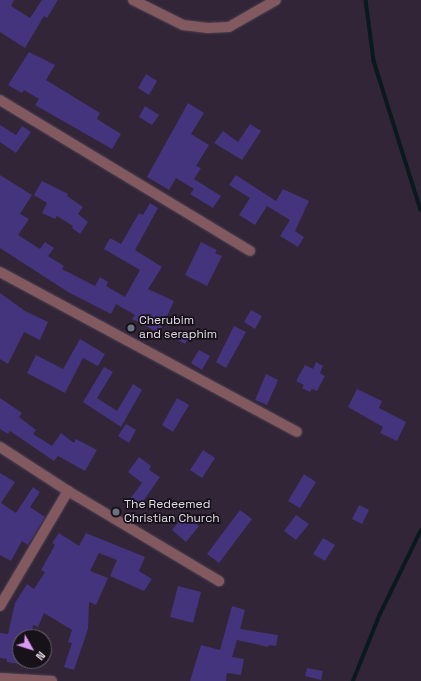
<!DOCTYPE html>
<html>
<head>
<meta charset="utf-8">
<style>
  body { margin:0 }
  #map { position:relative; width:421px; height:681px; overflow:hidden; background:#322538; font-family:"Space Grotesk",sans-serif }
  div>[style] { position:absolute }
  [style*='--x'] { left:calc(var(--x)*1px); top:calc(var(--y)*1px); width:calc(var(--w)*1px); rotate:calc(var(--a)*1deg) }
  .stream>* { height:3.5px; margin:-1.75px; padding:0 1.75px; transform-origin:1.75px; border-radius:1.75px; background:#091a1f }
  .building>* { inset:0; background:#44337d }
  .roads { filter:drop-shadow(0 0 1px #4e4254) drop-shadow(0 0 1px #4e4254) }
  .minor>* { height:10px; margin:-5px; padding:0 5px; transform-origin:5px; border-radius:5px; background:#82595e }
  .dots>* { width:11px; height:11px; translate:-50% -50%; box-sizing:border-box; border:2px solid #171119; border-radius:50% }
  span { translate:-50% -50%; white-space:nowrap; text-align:center; line-height:1.15; -webkit-text-stroke:3.5px #171119; paint-order:stroke }
  .poi-label { font-size:12px; color:#e1d8e4 }
  .left { translate:0 -50%; text-align:left }
  .north { position:absolute; left:12px; top:629px; width:40px; height:40px; box-sizing:border-box; background:#171119; border:1px solid #68616a; border-radius:50%; rotate:129deg; font-size:11px; font-weight:700; line-height:16px; text-align:center; color:#e1d8e4 }
  .north::after { content:''; display:block; margin:auto; width:14px; height:18px; background:#dc99f4; clip-path:polygon(50% 0,100% 100%,50% 72%,0 100%) }
</style>
</head>
<body>
<div id="map">
  <div class="stream">
    <div style="--x:366;--y:0;--w:62;--a:82.5"></div>
    <div style="--x:374;--y:61;--w:156;--a:72.5"></div>
    <div style="--x:353;--y:681;--w:72;--a:-68.1"></div>
    <div style="--x:380;--y:614;--w:93;--a:-64"></div>
  </div>
  <div class="building">
    <div style="clip-path:polygon(0 0,14px 0,11px 6px,30px 18px,42px 0,58px 0,47px 18px,44px 16px,25px 48px,0 32px)"></div>
    <div style="clip-path:polygon(29px 52px,55px 65px,46px 80px,100px 113px,97px 119px,121px 134px,112px 149px,35px 105px,39px 99px,24px 90px,22px 93px,8px 85px)"></div>
    <div style="clip-path:polygon(146px 74px,157px 81px,149px 95px,138px 88px)"></div>
    <div style="clip-path:polygon(188px 103px,204px 113px,191px 134px,209px 145px,196px 166px,201px 168px,194px 179px,221px 196px,213px 208px,190px 194px,194px 189px,176px 178px,169px 190px,147px 177px)"></div>
    <div style="clip-path:polygon(145px 106px,159px 115px,152px 125px,139px 117px)"></div>
    <div style="clip-path:polygon(250px 124px,261px 131px,242px 160px,214px 143px,223px 131px,238px 142px)"></div>
    <div style="clip-path:polygon(0 125px,16px 135px,22px 126px,31px 132px,16px 153px,0 142px)"></div>
    <div style="clip-path:polygon(0 175px,32px 195px,20px 214px,29px 219px,18px 235px,40px 249px,45px 242px,54px 248px,48px 256px,64px 266px,62px 269px,95px 286px,100px 277px,108px 282px,106px 286px,125px 297px,140px 270px,104px 249px,110px 238px,121px 244px,139px 213px,143px 215px,150px 203px,158px 208px,135px 250px,162px 267px,148px 289px,174px 301px,159px 333px,132px 319px,135px 315px,116px 304px,111px 314px,68px 292px,0 248px)"></div>
    <div style="clip-path:polygon(236px 175px,276px 201px,283px 189px,309px 201px,295px 231px,304px 237px,298px 247px,280px 236px,290px 220px,267px 206px,255px 225px,239px 215px,250px 198px,229px 185px)"></div>
    <div style="clip-path:polygon(42px 181px,68px 194px,67px 196px,83px 207px,78px 214px,88px 222px,80px 234px,72px 228px,73px 226px,57px 216px,55px 219px,42px 213px,47px 203px,34px 195px)"></div>
    <div style="clip-path:polygon(201px 242px,217px 250px,215px 253px,222px 256px,207px 286px,185px 275px)"></div>
    <div style="clip-path:polygon(0 293px,25px 311px,48px 322px,40px 340px,24px 332px,8px 364px,0 359px)"></div>
    <div style="clip-path:polygon(251px 310px,262px 316px,255px 329px,244px 322px)"></div>
    <div style="clip-path:polygon(234px 326px,246px 332px,226px 368px,216px 362px)"></div>
    <div style="clip-path:polygon(179px 330px,189px 337px,185px 344px,174px 338px)"></div>
    <div style="clip-path:polygon(80px 339px,105px 354px,98px 366px,83px 358px,65px 393px,27px 373px,36px 355px,63px 369px)"></div>
    <div style="clip-path:polygon(199px 350px,210px 356px,202px 370px,191px 363px)"></div>
    <div style="clip-path:polygon(316px 362px,323px 366px,320px 373px,325px 376px,317px 391px,312px 389px,310px 392px,302px 388px,304px 385px,296px 381px,305px 365px,313px 369px)"></div>
    <div style="clip-path:polygon(104px 367px,113px 372px,97px 398px,117px 411px,133px 384px,142px 390px,121px 427px,83px 402px)"></div>
    <div style="clip-path:polygon(266px 374px,278px 380px,267px 405px,255px 400px)"></div>
    <div style="clip-path:polygon(357px 389px,382px 401px,379px 408px,406px 422px,397px 441px,380px 433px,383px 427px,348px 407px)"></div>
    <div style="clip-path:polygon(0 398px,22px 413px,19px 417px,36px 430px,33px 434px,52px 446px,61px 433px,74px 443px,76px 439px,97px 450px,85px 471px,58px 456px,54px 461px,10px 431px,8px 434px,0 429px)"></div>
    <div style="clip-path:polygon(177px 398px,189px 405px,173px 432px,162px 425px)"></div>
    <div style="clip-path:polygon(126px 424px,136px 430px,129px 443px,118px 436px)"></div>
    <div style="clip-path:polygon(203px 450px,215px 458px,202px 478px,190px 470px)"></div>
    <div style="clip-path:polygon(139px 457px,151px 466px,149px 470px,160px 477px,137px 510px,127px 503px,142px 483px,128px 472px)"></div>
    <div style="clip-path:polygon(0 473px,15px 482px,1px 503px,16px 513px,33px 487px,40px 492px,30px 507px,45px 517px,28px 545px,22px 541px,11px 561px,0 555px)"></div>
    <div style="clip-path:polygon(304px 474px,316px 482px,300px 508px,288px 501px)"></div>
    <div style="clip-path:polygon(359px 505px,369px 510px,362px 524px,352px 519px)"></div>
    <div style="clip-path:polygon(240px 510px,252px 519px,219px 563px,207px 554px)"></div>
    <div style="clip-path:polygon(185px 514px,199px 526px,186px 542px,172px 530px)"></div>
    <div style="clip-path:polygon(296px 515px,309px 524px,296px 540px,284px 531px)"></div>
    <div style="clip-path:polygon(59px 533px,79px 546px,86px 533px,145px 557px,139px 571px,152px 579px,144px 591px,110px 576px,117px 560px,99px 553px,90px 571px,108px 578px,96px 605px,89px 602px,88px 629px,74px 670px,64px 667px,72px 643px,68px 642px,72px 630px,44px 613px,38px 627px,33px 625px,31px 637px,20px 637px,20px 664px,7px 662px,7px 659px,0 658px,0 633px,8px 634px,15px 603px,27px 584px,34px 589px,45px 572px,41px 570px,55px 545px,52px 543px)"></div>
    <div style="clip-path:polygon(323px 538px,335px 545px,325px 561px,313px 554px)"></div>
    <div style="clip-path:polygon(178px 586px,201px 592px,193px 623px,170px 617px)"></div>
    <div style="clip-path:polygon(232px 606px,245px 610px,240px 629px,278px 635px,276px 646px,269px 645px,268px 647px,237px 640px,232px 657px,244px 659px,241px 675px,227px 673px,226px 681px,190px 681px,201px 645px,220px 650px)"></div>
    <div style="clip-path:polygon(307px 668px,323px 671px,321px 680px,305px 676px)"></div>
  </div>
  <div class="roads">
    <div class="minor">
      <div style="--x:133;--y:0;--w:56;--a:26.6"></div>
      <div style="--x:183;--y:25;--w:25;--a:7"></div>
      <div style="--x:208;--y:28;--w:21;--a:-3"></div>
      <div style="--x:229;--y:27;--w:54;--a:-29.9"></div>
      <div style="--x:0;--y:100;--w:292;--a:31.1"></div>
      <div style="--x:0;--y:272;--w:337;--a:28.3"></div>
      <div style="--x:0;--y:447;--w:81;--a:32.9"></div>
      <div style="--x:68;--y:491;--w:176;--a:30.8"></div>
      <div style="--x:0;--y:606;--w:134;--a:-59.4"></div>
      <div style="--x:0;--y:678;--w:52;--a:3.3"></div>
    </div>
  </div>
  <div class="dots">
    <div style="left:131px;top:328px;background:#6b7280"></div>
    <div style="left:116px;top:512px;background:#6b7280"></div>
  </div>
  <div class="poi-label">
    <span class="left" style="left:139px;top:328px">Cherubim<br>and seraphim</span>
    <span class="left" style="left:124px;top:512px">The Redeemed<br>Christian Church</span>
  </div>
  <div class="north">N</div>
</div>
</body>
</html>
